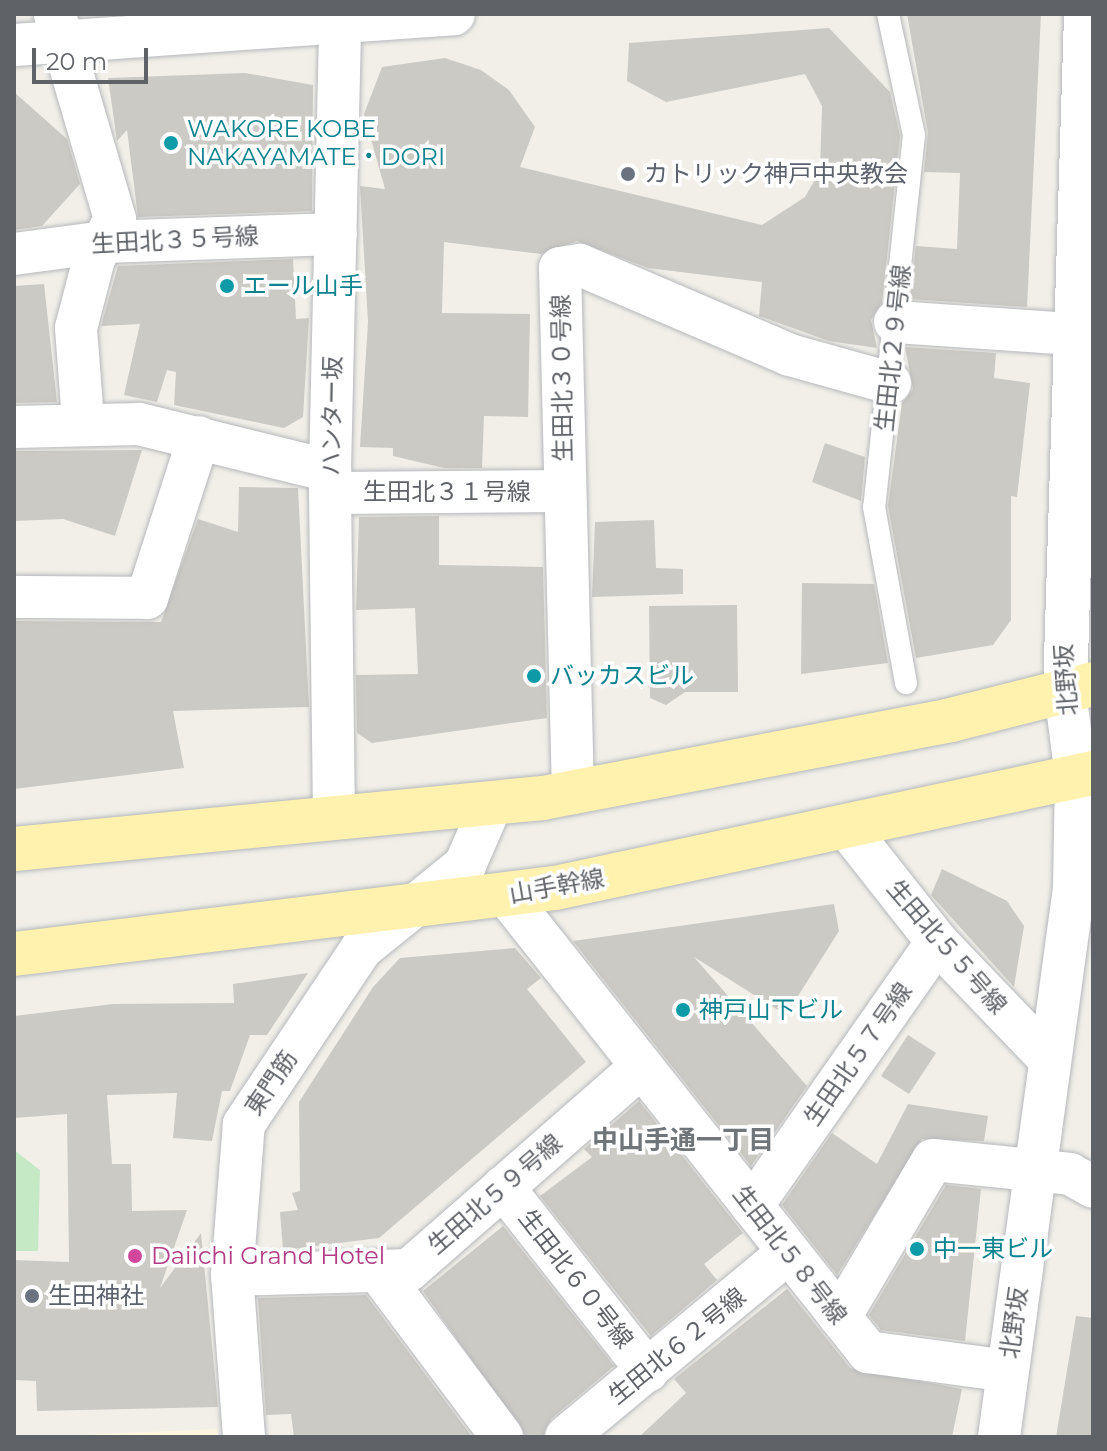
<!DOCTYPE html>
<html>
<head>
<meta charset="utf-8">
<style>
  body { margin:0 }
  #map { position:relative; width:1107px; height:1451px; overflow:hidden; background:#f1efe8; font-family:Montserrat,"Noto Sans JP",sans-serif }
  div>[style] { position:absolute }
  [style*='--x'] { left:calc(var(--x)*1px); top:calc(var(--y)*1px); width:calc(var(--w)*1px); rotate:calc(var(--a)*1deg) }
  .commercial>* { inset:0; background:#fef7e0 }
  .green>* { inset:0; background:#c5e8c5 }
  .building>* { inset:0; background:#cccac5 }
  .roads { filter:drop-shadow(0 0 2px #b5b8bc) drop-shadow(0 0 2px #b5b8bc) }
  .service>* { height:22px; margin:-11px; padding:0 11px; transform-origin:11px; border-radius:11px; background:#fff }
  .minor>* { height:42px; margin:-21px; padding:0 21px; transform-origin:21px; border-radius:21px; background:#fff }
  .tertiary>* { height:44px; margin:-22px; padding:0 22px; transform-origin:22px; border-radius:22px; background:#fff }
  .primary>* { height:44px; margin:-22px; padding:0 22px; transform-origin:22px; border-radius:22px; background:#fff2af }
  .dots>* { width:22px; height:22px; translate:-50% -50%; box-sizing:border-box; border:4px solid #fff; border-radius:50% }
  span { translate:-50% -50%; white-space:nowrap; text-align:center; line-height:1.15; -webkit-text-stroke:7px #fff; paint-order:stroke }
  .culture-label { font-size:24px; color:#0d838f }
  .left { translate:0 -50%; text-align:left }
  .worship-label { font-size:24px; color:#5b616d }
  .street-label { font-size:24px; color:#5f6368 }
  .hotel-label { font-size:24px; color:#b23c85 }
  .neighbourhood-label { font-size:26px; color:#70757a; font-weight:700 }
  .frame { position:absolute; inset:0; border:16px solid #5f6368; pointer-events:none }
  .scale { position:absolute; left:32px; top:48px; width:116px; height:36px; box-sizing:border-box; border:4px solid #5f6368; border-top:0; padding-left:10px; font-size:24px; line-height:28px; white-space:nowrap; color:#5f6368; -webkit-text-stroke:6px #fff; paint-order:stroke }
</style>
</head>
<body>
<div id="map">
  <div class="commercial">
    <div style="clip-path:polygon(217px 1429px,218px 1437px,81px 1437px,81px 1435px)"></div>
  </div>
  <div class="green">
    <div style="clip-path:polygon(14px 1150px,40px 1170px,38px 1251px,14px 1251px)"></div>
  </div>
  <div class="building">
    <div style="clip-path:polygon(907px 14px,1041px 14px,1027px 307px,910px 299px,916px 246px,957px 249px,960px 173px,924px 172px,928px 133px)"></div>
    <div style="clip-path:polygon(829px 28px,890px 92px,900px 136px,882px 303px,871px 320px,877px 348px,829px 341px,759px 316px,762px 282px,648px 268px,577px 241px,541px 254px,444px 242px,442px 313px,530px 314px,528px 417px,484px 416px,482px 468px,444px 468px,393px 456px,393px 448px,360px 447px,368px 322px,360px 186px,385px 189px,364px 114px,382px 67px,445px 58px,481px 70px,509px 90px,535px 127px,520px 167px,762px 225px,805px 197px,820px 171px,822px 106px,805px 74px,666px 102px,627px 81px,629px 43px)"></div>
    <div style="clip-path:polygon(245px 73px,313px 85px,312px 211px,138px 217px,127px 130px,117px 141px,108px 78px)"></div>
    <div style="clip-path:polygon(14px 92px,67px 139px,80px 184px,42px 226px,14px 230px)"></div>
    <div style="clip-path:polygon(293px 259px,296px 319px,309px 318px,303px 417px,284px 428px,174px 405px,176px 372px,167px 370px,157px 402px,124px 395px,140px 324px,101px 326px,118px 266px)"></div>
    <div style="clip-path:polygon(44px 284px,57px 402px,14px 403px,14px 286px)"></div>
    <div style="clip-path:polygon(905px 347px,996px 353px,994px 378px,1030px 383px,1017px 497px,1011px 496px,1011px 620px,993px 645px,916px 658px,888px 506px,902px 403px,913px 389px)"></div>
    <div style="clip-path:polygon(825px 443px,865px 457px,861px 501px,812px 482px)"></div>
    <div style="clip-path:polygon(142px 450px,115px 536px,63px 519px,14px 521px,14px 451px)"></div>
    <div style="clip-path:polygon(239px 487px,298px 488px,309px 707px,173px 711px,184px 768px,14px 789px,14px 621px,161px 622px,198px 519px,238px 532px)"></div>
    <div style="clip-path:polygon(439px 516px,439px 565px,543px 567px,547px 718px,372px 743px,357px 733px,356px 675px,418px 674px,415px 608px,356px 610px,359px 517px)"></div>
    <div style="clip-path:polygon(654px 520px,656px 568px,683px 569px,683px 594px,592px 597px,595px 522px)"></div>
    <div style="clip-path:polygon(802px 583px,874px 584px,888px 663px,801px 674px)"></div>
    <div style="clip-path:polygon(737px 605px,738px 692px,685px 692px,666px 705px,650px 698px,649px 606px)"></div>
    <div style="clip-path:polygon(942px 869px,1007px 901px,1024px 926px,1014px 987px,931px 895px)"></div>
    <div style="clip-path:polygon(834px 904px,839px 931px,786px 1015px,694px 957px,807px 1086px,751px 1166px,573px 941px)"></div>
    <div style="clip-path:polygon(515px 948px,541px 978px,527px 989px,586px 1062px,379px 1238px,283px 1250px,280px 1212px,298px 1210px,292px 1193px,300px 1191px,299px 1102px,373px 987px,400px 958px)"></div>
    <div style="clip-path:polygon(308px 973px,267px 1035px,250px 1035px,230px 1091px,222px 1091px,212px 1141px,173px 1138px,177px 1093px,107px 1095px,112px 1164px,131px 1164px,132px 1211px,187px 1210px,160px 1288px,201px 1233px,218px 1407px,37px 1411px,36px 1381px,14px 1380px,14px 1260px,69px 1262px,67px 1114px,14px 1118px,14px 1016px,113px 1004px,234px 1003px,233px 984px)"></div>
    <div style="clip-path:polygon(908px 1035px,936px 1053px,909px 1094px,881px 1076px)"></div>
    <div style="clip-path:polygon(639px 1101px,743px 1233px,704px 1264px,717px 1280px,651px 1336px,540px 1196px,592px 1157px,584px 1149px)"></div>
    <div style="clip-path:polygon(908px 1104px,988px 1116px,984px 1141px,922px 1139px,837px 1275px,782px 1205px,832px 1133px,877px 1164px)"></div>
    <div style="clip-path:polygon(946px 1185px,981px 1189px,965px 1341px,881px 1330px,869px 1315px)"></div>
    <div style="clip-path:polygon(503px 1226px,614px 1366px,551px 1419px,543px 1437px,526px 1437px,423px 1291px)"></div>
    <div style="clip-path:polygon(787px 1289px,850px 1368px,962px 1389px,952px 1437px,639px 1437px,686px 1393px,674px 1379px)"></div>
    <div style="clip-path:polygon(366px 1295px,472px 1437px,294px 1437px,291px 1414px,266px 1415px,258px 1298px)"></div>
    <div style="clip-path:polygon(1076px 1316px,1093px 1318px,1093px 1437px,1056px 1437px)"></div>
  </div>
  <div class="roads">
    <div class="service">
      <div style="--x:888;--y:14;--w:124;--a:77.9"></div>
      <div style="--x:914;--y:135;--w:374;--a:96.1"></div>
      <div style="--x:874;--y:507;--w:179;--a:79.7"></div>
    </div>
    <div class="minor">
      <div style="--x:55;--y:15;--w:213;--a:73.6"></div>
      <div style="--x:115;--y:219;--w:45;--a:117.7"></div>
      <div style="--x:94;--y:259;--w:71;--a:104.6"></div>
      <div style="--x:76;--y:328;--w:94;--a:85.7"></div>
      <div style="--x:14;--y:45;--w:441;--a:-4"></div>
      <div style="--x:14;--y:254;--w:91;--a:-7.6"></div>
      <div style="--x:104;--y:242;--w:232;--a:-2"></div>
      <div style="--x:895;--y:322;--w:176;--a:3.9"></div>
      <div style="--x:14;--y:427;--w:125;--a:-1.4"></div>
      <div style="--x:139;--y:424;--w:197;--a:13.8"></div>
      <div style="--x:330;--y:493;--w:235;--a:-0.5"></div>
      <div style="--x:14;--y:597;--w:133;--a:0.4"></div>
      <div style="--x:147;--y:598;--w:169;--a:-72.1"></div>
      <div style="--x:573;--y:793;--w:525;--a:-91.42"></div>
      <div style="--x:560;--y:268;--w:20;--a:-9"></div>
      <div style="--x:580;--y:265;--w:228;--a:23.2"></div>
      <div style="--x:790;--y:355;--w:104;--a:15.6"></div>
      <div style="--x:334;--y:818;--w:347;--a:-90.7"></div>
      <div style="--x:330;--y:471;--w:457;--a:-88.7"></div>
      <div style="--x:849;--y:830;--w:142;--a:51.8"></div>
      <div style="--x:937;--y:942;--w:163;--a:46.2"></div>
      <div style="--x:507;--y:896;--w:582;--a:51.63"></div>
      <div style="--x:868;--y:1352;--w:141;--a:7.7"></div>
      <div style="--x:503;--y:1187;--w:234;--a:51.8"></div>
      <div style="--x:752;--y:1206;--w:322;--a:-55"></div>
      <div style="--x:378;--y:1271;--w:31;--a:-2"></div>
      <div style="--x:409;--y:1270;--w:308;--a:-41.2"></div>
      <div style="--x:232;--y:1275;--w:146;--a:-1.6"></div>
      <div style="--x:378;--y:1271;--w:207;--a:53.2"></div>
      <div style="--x:840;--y:1317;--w:182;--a:-59.4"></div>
      <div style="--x:933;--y:1160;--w:138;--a:5.8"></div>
      <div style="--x:1070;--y:1174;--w:26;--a:29"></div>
      <div style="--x:244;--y:1437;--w:162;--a:-94.2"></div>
      <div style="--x:232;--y:1275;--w:151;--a:-85.5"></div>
      <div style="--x:244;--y:1124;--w:211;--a:-56.2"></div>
      <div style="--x:361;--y:949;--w:134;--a:-38.9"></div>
      <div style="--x:465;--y:865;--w:68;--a:-66.5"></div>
      <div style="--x:566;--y:1437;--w:288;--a:-39.7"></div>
      <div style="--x:999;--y:1437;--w:554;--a:-82.22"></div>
      <div style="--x:1074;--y:888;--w:111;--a:-89"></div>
      <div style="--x:1076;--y:777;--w:87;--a:-97.3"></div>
    </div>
    <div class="tertiary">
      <div style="--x:1065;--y:691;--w:677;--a:-88.22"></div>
    </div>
    <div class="primary">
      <div style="--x:14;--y:849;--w:531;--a:-5.51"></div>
      <div style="--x:543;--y:798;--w:415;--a:-10.8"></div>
      <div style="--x:951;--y:720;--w:146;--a:-14.2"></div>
      <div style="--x:14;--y:954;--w:545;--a:-6.96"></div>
      <div style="--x:555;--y:888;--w:550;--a:-12.07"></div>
    </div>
  </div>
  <div class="dots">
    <div style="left:171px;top:143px;background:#0f9aa8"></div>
    <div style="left:628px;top:174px;background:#6b7280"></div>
    <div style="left:227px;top:286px;background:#0f9aa8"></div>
    <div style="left:534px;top:676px;background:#0f9aa8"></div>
    <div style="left:683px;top:1010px;background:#0f9aa8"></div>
    <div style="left:917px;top:1249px;background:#0f9aa8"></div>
    <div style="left:135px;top:1256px;background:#d1479c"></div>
    <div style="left:32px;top:1296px;background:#6b7280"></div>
  </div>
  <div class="culture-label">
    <span class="left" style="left:187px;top:143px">WAKORE KOBE<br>NAKAYAMATE・DORI</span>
    <span class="left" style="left:243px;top:286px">エール山手</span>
    <span class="left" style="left:550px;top:676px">バッカスビル</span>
    <span class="left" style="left:699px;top:1010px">神戸山下ビル</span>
    <span class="left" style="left:933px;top:1249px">中一東ビル</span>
  </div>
  <div class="worship-label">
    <span class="left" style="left:644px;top:174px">カトリック神戸中央教会</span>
    <span class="left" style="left:48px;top:1296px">生田神社</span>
  </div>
  <div class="street-label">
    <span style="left:175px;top:240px;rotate:-3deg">生田北３５号線</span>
    <span style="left:893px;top:348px;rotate:-84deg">生田北２９号線</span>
    <span style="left:562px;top:378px;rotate:-91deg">生田北３０号線</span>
    <span style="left:332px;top:416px;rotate:-89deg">ハンター坂</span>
    <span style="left:447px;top:492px">生田北３１号線</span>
    <span style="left:1066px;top:680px;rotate:-94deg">北野坂</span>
    <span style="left:557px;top:886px;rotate:-10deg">山手幹線</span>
    <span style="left:947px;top:947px;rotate:49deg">生田北５５号線</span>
    <span style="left:858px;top:1054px;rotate:-55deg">生田北５７号線</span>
    <span style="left:271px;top:1083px;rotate:-56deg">東門筋</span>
    <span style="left:495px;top:1194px;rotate:-41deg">生田北５９号線</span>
    <span style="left:790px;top:1255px;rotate:52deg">生田北５８号線</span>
    <span style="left:576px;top:1279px;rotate:52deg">生田北６０号線</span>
    <span style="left:1014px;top:1323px;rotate:-82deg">北野坂</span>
    <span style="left:677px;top:1346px;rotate:-39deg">生田北６２号線</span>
  </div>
  <div class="hotel-label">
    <span class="left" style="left:151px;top:1256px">Daiichi Grand Hotel</span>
  </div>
  <div class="neighbourhood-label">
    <span style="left:683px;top:1141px">中山手通一丁目</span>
  </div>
  <div class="frame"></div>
  <div class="scale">20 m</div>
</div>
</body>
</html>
